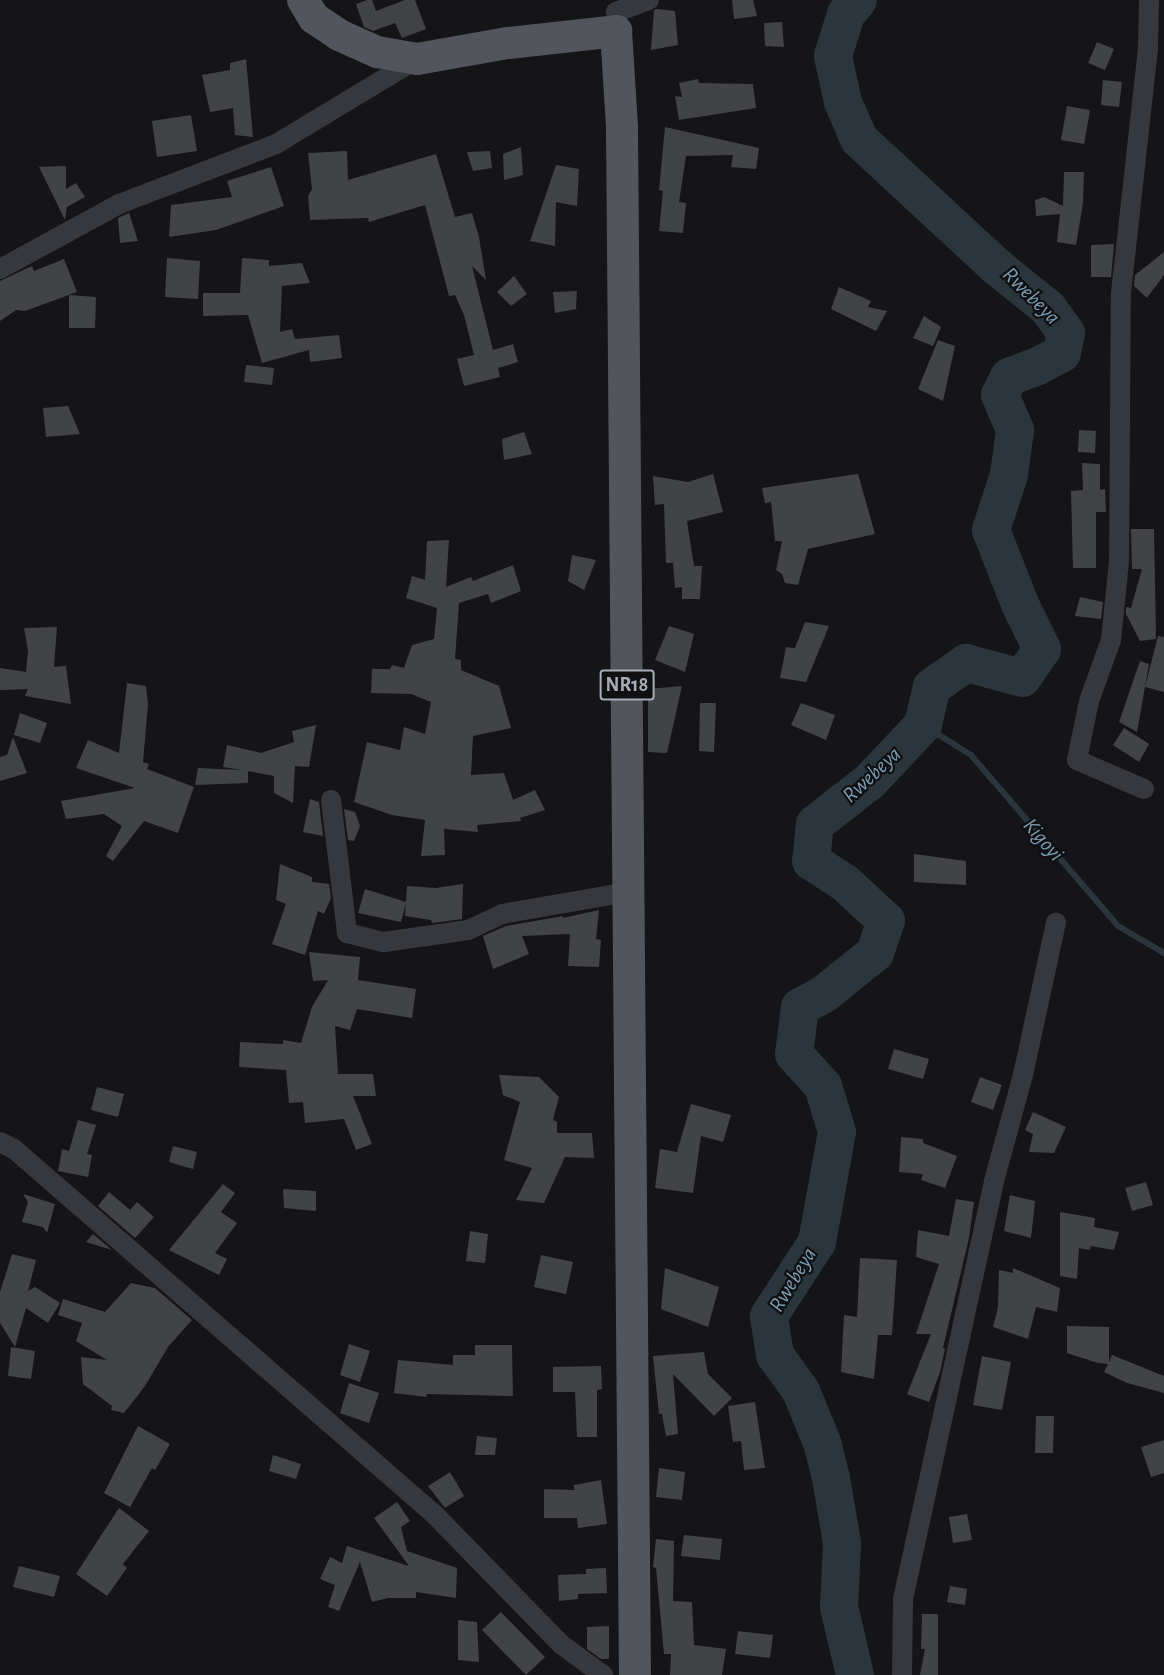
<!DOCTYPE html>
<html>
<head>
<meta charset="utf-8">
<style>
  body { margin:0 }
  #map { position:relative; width:1164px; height:1675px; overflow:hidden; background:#151517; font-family:"Alegreya Sans",sans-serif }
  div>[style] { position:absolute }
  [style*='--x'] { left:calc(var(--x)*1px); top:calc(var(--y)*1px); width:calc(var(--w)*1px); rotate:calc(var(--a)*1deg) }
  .stream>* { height:6px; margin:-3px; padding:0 3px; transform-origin:3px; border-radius:3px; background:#2b363c }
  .river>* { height:38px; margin:-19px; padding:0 19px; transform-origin:19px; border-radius:19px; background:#2b363c }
  .building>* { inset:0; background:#414347 }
  .minor>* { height:20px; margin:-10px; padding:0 10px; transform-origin:10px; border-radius:10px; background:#36383d }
  .primary>* { height:32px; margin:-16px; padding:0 16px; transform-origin:16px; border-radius:16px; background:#52555c }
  span { translate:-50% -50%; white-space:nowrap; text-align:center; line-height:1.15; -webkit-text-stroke:4.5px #101012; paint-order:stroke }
  .shield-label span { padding:2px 4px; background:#101012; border:2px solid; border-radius:4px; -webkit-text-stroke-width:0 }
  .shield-label { font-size:20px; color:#a7adb8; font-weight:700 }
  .water-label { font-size:22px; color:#7c9eb4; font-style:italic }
</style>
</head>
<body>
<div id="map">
  <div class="stream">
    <div style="--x:923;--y:725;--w:57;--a:32"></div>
    <div style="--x:971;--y:755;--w:225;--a:49.3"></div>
    <div style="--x:1118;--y:926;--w:53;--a:30.4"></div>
  </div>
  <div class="river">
    <div style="--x:855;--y:1675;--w:70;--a:-103.2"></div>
    <div style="--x:839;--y:1607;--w:64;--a:-87.3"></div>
    <div style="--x:842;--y:1543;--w:66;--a:-99.6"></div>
    <div style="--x:831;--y:1478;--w:34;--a:-104"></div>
    <div style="--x:823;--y:1445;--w:58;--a:-112.2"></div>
    <div style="--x:801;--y:1391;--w:44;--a:-125.8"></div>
    <div style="--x:775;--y:1355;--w:39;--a:-99"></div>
    <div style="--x:769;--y:1316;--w:88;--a:-57"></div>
    <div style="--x:817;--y:1242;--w:112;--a:-79.7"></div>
    <div style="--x:837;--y:1132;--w:48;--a:-106.9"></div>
    <div style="--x:823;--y:1086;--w:43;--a:-132.2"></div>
    <div style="--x:794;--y:1054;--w:47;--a:-82.7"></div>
    <div style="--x:800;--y:1007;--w:27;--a:-28"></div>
    <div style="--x:824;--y:994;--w:65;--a:-38.8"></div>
    <div style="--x:875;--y:953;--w:34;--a:-71"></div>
    <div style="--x:886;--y:921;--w:56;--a:-137.2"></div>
    <div style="--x:845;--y:883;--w:40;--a:-147.1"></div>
    <div style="--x:811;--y:861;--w:37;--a:-84"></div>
    <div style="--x:815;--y:824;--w:70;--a:-38"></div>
    <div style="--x:870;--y:781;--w:77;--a:-46.6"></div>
    <div style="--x:923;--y:725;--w:39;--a:-77"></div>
    <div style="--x:932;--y:687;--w:42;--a:-35.2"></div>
    <div style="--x:966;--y:663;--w:58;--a:15"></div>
    <div style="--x:1022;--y:678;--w:35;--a:-55"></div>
    <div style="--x:1042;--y:649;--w:50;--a:-116.1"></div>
    <div style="--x:1020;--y:604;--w:79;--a:-111.4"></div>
    <div style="--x:991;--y:530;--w:58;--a:-71.9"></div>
    <div style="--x:1009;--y:475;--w:45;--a:-82.4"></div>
    <div style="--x:1015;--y:430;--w:38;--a:-113"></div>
    <div style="--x:1000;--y:395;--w:20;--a:-63"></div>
    <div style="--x:1009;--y:377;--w:31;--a:-21"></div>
    <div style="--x:1038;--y:366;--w:27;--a:-28"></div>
    <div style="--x:1062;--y:353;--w:20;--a:-79"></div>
    <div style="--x:1066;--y:333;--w:31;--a:-126"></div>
    <div style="--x:1048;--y:308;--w:65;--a:-141.2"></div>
    <div style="--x:997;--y:267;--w:188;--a:-137.2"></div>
    <div style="--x:859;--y:139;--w:40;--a:-113.4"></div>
    <div style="--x:843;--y:102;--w:47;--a:-102.3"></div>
    <div style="--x:833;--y:56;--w:44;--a:-72.8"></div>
    <div style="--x:846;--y:14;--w:18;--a:-49"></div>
  </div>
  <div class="building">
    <div style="clip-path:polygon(367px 0,372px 0,376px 11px,405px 0,415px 0,426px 29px,402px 38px,395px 23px,373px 31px,364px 27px,356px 4px)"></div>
    <div style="clip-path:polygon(732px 0,753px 0,757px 16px,734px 19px)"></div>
    <div style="clip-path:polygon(657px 9px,675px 11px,678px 45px,651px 50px,654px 10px)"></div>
    <div style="clip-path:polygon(782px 22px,784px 47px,765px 46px,764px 23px)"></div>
    <div style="clip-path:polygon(1097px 42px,1114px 49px,1105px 70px,1088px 63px)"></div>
    <div style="clip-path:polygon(246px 59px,253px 137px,235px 135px,233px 108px,210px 112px,202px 75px,230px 70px,230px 63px)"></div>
    <div style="clip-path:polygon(698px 79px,699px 83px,753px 84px,756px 108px,679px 120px,675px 96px,682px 97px,679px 83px)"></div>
    <div style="clip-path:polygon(1103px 80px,1122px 82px,1119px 107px,1101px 105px)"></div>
    <div style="clip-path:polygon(1067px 106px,1090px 110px,1084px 144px,1061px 140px)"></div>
    <div style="clip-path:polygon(191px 115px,197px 151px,157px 157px,152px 121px)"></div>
    <div style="clip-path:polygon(665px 127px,759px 148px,756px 169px,731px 167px,733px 155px,686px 156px,679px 202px,686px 203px,683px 233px,659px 231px,663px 191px,659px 190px)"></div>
    <div style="clip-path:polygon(521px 147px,523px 175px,504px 180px,503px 154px)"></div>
    <div style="clip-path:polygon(347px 151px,348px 180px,436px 154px,455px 217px,472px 213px,479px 237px,486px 280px,472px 266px,493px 350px,513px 344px,518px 362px,498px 368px,500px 377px,464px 386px,457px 359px,474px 355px,464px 315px,455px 295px,449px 296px,425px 205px,369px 222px,368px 218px,310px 220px,308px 196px,312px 189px,308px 153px)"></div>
    <div style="clip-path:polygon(490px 151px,492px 168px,473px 171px,467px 152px)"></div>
    <div style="clip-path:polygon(556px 165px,579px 169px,577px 206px,556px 202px,555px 246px,530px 241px)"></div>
    <div style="clip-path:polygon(66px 166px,66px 189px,76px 183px,85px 197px,67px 207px,65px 220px,39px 167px)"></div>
    <div style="clip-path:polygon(271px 167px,284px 206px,216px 230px,169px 237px,171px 205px,232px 197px,227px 181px)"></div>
    <div style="clip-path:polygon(1064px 172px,1084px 172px,1083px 203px,1076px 245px,1057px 242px,1060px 214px,1036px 216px,1035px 200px,1044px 197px,1063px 206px)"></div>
    <div style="clip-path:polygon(129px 213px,138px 241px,120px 243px,118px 218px)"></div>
    <div style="clip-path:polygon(1114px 244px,1111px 277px,1091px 277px,1091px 245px)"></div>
    <div style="clip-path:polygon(1164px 252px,1164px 275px,1147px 298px,1134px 286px,1135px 275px)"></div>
    <div style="clip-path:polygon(167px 258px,200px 261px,198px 299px,165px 297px)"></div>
    <div style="clip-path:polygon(242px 258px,269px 260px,269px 266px,302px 263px,310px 283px,282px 286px,280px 332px,292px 329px,295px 339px,339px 335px,342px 358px,310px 362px,309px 350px,262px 363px,248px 315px,203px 316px,203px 293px,240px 293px)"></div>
    <div style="clip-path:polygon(64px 259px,77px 292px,25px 311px,16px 310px,0 321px,0 281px,32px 266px,34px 271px)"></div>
    <div style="clip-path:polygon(514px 276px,527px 294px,511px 306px,497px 292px)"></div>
    <div style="clip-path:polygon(839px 287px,871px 301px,868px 307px,887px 311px,876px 331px,831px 309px)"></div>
    <div style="clip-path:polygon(577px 291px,576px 309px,555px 313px,553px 292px)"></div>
    <div style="clip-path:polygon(69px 295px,96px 297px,95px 328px,69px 328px)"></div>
    <div style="clip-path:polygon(924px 316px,941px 327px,933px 346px,913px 338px)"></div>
    <div style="clip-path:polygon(938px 340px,955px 346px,943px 401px,918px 389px)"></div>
    <div style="clip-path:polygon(246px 365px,274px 368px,272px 385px,244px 382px)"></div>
    <div style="clip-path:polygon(68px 406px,80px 434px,46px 437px,43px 408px)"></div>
    <div style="clip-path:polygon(1079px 430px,1096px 431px,1095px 453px,1078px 452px)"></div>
    <div style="clip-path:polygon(524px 432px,532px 454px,504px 460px,502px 439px)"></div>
    <div style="clip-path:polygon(1082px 463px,1100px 464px,1100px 490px,1105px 489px,1106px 512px,1096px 512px,1096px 568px,1073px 568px,1071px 491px,1083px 490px)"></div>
    <div style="clip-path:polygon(713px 474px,723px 512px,687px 521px,694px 566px,702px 566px,700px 599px,682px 599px,682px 587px,675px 588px,673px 563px,666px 563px,664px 504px,655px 505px,653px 476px,688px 482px)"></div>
    <div style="clip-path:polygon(858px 474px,875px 534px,808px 549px,798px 585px,785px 583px,782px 574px,776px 570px,782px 541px,775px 541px,771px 502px,765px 503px,762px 488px)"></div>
    <div style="clip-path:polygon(1131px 529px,1154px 529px,1156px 639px,1140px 641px,1126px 614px,1126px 607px,1131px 608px,1142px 569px,1132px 569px)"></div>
    <div style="clip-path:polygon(449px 540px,446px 587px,471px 577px,473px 581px,513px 565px,521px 591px,491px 603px,488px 594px,459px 603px,455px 659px,461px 660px,461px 670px,499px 686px,511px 728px,473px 736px,471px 775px,504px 773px,513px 800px,535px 790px,545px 810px,520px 818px,521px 821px,477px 825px,478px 832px,444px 829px,445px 855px,421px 856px,425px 820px,392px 815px,354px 802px,367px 742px,400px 750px,404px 727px,425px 734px,431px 702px,411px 694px,371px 693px,372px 669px,390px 669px,392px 665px,404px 668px,412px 645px,434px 639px,437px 608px,406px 598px,412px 576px,425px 580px,427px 541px)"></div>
    <div style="clip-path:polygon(572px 555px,596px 560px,584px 590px,568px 581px)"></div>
    <div style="clip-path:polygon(1080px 597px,1103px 602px,1101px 619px,1075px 616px)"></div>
    <div style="clip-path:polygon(805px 622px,829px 626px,806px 682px,780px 678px,786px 647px,795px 648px)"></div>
    <div style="clip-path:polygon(669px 626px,694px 634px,685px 672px,655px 660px)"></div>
    <div style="clip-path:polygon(57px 627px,54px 667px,66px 666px,71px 704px,25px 696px,28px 689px,0 690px,0 668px,26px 672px,28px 651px,24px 628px)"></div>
    <div style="clip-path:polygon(1158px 636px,1164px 637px,1164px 692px,1145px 687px)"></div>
    <div style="clip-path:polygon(1140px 661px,1149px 664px,1137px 732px,1119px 722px)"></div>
    <div style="clip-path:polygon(127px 683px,146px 686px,148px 704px,143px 762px,149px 764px,147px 769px,194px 787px,178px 833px,144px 821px,113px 861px,106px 856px,122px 826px,104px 814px,66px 819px,61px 801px,135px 788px,76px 768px,88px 740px,119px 753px)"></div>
    <div style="clip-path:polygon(682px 686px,667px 753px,648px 752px,648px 689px)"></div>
    <div style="clip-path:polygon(700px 703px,716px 703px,714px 752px,699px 751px)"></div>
    <div style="clip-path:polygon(801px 703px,835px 715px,826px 740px,791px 725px)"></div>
    <div style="clip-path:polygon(20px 713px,47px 723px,40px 743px,14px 735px)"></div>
    <div style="clip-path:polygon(316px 725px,309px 767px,295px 766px,293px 803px,274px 793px,274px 776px,248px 771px,248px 783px,195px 785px,198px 768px,242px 770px,223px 767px,227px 745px,261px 753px,294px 742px,292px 731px)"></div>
    <div style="clip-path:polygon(1124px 728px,1149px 744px,1139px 762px,1113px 745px)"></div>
    <div style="clip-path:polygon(13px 737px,27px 773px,0 781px,0 757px,7px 755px)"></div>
    <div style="clip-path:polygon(310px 799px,319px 802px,323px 836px,303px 832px)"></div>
    <div style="clip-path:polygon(344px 809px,355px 812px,360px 826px,354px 841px,348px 840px)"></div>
    <div style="clip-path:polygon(914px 854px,966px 861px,966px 885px,914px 882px)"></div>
    <div style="clip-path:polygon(280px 864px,312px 877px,312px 882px,329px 884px,331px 898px,324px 914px,318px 911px,305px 955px,272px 944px,286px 904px,276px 900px)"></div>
    <div style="clip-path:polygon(463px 884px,462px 919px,432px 923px,431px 920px,405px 916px,406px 903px,401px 922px,358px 913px,365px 889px,406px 902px,407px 886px,436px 888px)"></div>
    <div style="clip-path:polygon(599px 910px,596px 939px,601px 940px,599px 967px,568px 966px,570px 934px,522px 936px,529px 954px,493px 969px,483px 936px,506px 926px,563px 916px,563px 918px)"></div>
    <div style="clip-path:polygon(309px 952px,360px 957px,358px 980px,416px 989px,412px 1018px,357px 1009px,350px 1030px,335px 1026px,338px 1074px,373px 1074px,376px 1096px,353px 1096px,372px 1144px,356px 1150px,344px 1119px,305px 1123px,303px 1102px,289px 1103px,286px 1070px,239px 1067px,240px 1042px,283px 1044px,283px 1040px,301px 1043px,312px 1007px,328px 980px,313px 981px)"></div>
    <div style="clip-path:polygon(894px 1049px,929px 1059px,923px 1079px,888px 1069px)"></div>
    <div style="clip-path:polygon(499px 1075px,539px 1077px,559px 1097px,553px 1120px,557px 1122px,557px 1133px,592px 1133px,594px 1158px,565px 1157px,544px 1203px,516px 1200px,532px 1168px,504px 1160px,520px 1102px,503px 1095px)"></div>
    <div style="clip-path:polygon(980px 1077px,1002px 1085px,993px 1110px,971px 1102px)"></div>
    <div style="clip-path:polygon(97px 1087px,124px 1094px,118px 1117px,91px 1110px)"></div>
    <div style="clip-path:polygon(691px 1104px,731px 1115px,723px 1142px,701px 1136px,693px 1193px,655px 1188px,660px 1149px,677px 1152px)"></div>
    <div style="clip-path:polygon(1033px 1112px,1066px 1127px,1054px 1153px,1029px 1152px,1033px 1134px,1025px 1130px)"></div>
    <div style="clip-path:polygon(78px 1120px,96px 1125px,87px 1154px,92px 1155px,88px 1177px,58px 1171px,62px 1149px,69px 1151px)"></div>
    <div style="clip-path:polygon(901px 1137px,923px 1139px,923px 1143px,957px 1156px,945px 1188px,921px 1180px,923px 1174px,899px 1172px)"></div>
    <div style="clip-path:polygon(173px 1146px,197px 1152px,193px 1169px,169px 1162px)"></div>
    <div style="clip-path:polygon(1146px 1182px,1153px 1205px,1132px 1211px,1125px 1188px)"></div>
    <div style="clip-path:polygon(223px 1184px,235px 1193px,221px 1212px,237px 1223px,215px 1253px,227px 1259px,219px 1275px,169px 1250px)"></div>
    <div style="clip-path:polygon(283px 1189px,316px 1191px,316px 1211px,284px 1208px)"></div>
    <div style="clip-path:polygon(109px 1192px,130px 1210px,137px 1202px,154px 1217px,135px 1238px,98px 1206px)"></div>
    <div style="clip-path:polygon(23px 1194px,55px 1204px,47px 1233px,43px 1227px,22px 1222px,28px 1202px)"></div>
    <div style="clip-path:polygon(1010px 1195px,1035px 1201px,1031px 1238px,1004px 1231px)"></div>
    <div style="clip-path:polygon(956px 1199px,974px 1202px,969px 1238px,943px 1348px,945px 1349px,940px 1372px,929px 1402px,907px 1394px,931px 1334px,916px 1334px,939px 1264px,916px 1257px,918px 1230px,949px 1236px)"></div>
    <div style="clip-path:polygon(1060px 1212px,1095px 1218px,1094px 1227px,1119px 1232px,1114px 1250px,1091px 1246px,1090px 1250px,1079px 1248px,1077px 1279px,1060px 1276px)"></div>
    <div style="clip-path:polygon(470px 1231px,488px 1234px,485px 1263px,466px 1261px)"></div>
    <div style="clip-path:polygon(93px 1234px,112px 1250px,86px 1242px)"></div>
    <div style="clip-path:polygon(12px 1254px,36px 1260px,28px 1291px,35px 1287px,60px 1303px,48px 1323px,26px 1308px,15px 1347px,0 1323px,0 1292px)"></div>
    <div style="clip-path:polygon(541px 1255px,573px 1262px,566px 1294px,534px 1287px)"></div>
    <div style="clip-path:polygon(860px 1258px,897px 1260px,892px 1335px,878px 1335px,874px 1379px,841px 1372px,844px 1315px,857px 1317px)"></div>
    <div style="clip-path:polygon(665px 1268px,719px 1287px,708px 1327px,661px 1309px)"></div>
    <div style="clip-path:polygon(1013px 1268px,1060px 1288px,1057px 1312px,1036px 1307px,1028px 1339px,993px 1327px,998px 1307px,999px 1270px,1013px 1273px)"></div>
    <div style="clip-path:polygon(131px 1283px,155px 1288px,192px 1320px,168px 1347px,145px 1386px,124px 1413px,111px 1410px,112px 1406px,83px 1384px,81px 1357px,107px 1360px,76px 1341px,82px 1323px,58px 1315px,63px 1299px,105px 1312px)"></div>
    <div style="clip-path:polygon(1067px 1326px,1109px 1327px,1109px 1362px,1112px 1355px,1164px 1376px,1164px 1393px,1127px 1383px,1104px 1372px,1108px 1364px,1098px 1363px,1067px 1353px)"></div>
    <div style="clip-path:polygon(349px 1344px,370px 1351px,360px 1382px,340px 1375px)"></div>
    <div style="clip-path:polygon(475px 1345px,512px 1345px,513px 1396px,427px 1394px,426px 1397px,394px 1393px,398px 1360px,453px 1365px,453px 1355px,475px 1355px)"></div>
    <div style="clip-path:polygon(11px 1347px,35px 1351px,31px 1379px,8px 1376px)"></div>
    <div style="clip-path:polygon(704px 1352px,708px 1374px,732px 1398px,714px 1416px,673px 1374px,678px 1434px,666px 1436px,662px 1414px,659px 1414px,653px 1356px)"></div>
    <div style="clip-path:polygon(982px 1356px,1011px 1362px,1002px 1410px,973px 1405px)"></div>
    <div style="clip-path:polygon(601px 1366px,602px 1389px,597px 1390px,597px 1437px,577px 1437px,575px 1392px,553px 1392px,553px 1367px)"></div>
    <div style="clip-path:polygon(349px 1383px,379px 1393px,369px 1423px,340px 1413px)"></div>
    <div style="clip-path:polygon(755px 1402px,765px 1468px,744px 1470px,741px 1441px,733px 1442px,728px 1406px)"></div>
    <div style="clip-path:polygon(1036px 1416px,1054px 1416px,1053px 1453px,1035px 1453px)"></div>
    <div style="clip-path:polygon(138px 1426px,170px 1444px,155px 1470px,152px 1468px,130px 1507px,104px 1493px)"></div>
    <div style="clip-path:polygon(477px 1436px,497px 1438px,495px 1455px,475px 1455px)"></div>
    <div style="clip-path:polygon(1164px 1440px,1164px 1473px,1151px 1477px,1141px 1447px)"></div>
    <div style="clip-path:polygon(273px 1455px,301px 1464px,296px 1479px,269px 1471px)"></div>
    <div style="clip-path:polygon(659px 1468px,685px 1472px,682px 1500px,656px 1497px)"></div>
    <div style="clip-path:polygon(450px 1472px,464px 1496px,445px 1508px,428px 1486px)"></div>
    <div style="clip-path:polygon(601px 1480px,607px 1524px,578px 1528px,577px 1518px,544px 1518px,544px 1489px,574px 1490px,574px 1485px)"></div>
    <div style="clip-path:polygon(397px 1502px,410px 1521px,401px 1527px,407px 1551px,457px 1568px,456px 1598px,416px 1592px,416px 1598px,388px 1598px,372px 1602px,360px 1562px,339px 1611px,328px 1607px,335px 1585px,320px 1579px,330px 1557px,342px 1563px,347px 1546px,409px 1566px,374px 1518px)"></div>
    <div style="clip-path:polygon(119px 1508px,149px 1531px,123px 1564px,127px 1568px,107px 1596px,76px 1574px)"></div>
    <div style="clip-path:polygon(967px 1514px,972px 1540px,953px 1543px,949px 1517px)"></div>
    <div style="clip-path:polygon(684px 1535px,722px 1539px,720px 1560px,681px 1556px)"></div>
    <div style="clip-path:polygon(656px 1539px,674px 1541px,673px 1601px,692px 1602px,694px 1645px,726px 1649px,722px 1675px,670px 1675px,671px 1654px,664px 1654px,656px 1568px,653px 1567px)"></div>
    <div style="clip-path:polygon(19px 1566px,60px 1576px,54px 1597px,13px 1587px)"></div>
    <div style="clip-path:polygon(606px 1568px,607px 1593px,578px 1594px,578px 1599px,559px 1601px,558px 1575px,586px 1574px,586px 1569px)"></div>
    <div style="clip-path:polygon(950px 1586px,967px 1589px,965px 1605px,947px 1602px)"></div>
    <div style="clip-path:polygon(501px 1612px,545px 1657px,526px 1675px,482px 1630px)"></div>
    <div style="clip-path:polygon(922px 1614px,938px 1614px,938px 1675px,920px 1675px,925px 1649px,921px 1649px)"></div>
    <div style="clip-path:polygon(458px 1620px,477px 1622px,479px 1662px,458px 1660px)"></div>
    <div style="clip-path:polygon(609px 1626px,609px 1659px,601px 1659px,587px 1649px,587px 1627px)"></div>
    <div style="clip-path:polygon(738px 1631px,773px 1635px,770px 1658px,735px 1654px)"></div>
  </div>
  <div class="minor">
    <div style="--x:616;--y:12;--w:35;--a:-20"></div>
    <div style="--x:0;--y:269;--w:136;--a:-28.6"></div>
    <div style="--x:119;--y:204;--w:168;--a:-20.9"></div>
    <div style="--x:276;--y:144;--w:165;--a:-31.1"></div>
    <div style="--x:1144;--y:789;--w:73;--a:-156.6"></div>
    <div style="--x:1077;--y:760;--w:60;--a:-78.5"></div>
    <div style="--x:1089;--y:701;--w:65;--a:-70.2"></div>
    <div style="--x:1111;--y:640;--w:79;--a:-84.2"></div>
    <div style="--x:1119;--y:561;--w:268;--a:-89.6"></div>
    <div style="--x:1121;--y:293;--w:245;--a:-83.7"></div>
    <div style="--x:1148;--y:49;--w:49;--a:-88.8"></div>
    <div style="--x:331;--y:800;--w:134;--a:83.1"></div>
    <div style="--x:347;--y:933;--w:38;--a:14"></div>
    <div style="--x:384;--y:942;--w:85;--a:-8.1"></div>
    <div style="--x:468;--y:930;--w:38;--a:-25"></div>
    <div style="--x:502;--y:914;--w:128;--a:-9.9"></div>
    <div style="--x:0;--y:1142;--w:16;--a:27"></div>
    <div style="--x:14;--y:1149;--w:556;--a:40.99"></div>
    <div style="--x:434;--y:1514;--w:183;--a:45.7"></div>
    <div style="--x:562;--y:1645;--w:51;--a:36.2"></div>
    <div style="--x:902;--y:1675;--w:76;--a:-89.2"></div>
    <div style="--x:903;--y:1599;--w:428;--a:-77.7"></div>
    <div style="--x:994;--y:1181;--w:110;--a:-74.7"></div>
    <div style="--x:1023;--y:1075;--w:156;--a:-77.8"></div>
  </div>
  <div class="primary">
    <div style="--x:303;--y:0;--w:21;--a:59"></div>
    <div style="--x:314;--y:18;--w:30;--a:34"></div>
    <div style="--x:339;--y:35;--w:42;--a:24.1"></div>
    <div style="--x:377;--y:52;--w:41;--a:9.9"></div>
    <div style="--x:417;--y:59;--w:92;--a:-10"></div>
    <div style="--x:508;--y:43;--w:109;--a:-6.3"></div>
    <div style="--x:616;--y:31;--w:96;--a:86.4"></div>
    <div style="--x:622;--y:127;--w:1548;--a:89.52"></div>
  </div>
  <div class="shield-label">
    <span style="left:627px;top:685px">NR18</span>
  </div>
  <div class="water-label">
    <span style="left:1031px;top:296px;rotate:45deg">Rwebeya</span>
    <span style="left:872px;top:775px;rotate:-43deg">Rwebeya</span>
    <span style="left:1043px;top:840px;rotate:49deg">Kigoyi</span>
    <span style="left:793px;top:1280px;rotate:-59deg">Rwebeya</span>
  </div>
</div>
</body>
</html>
